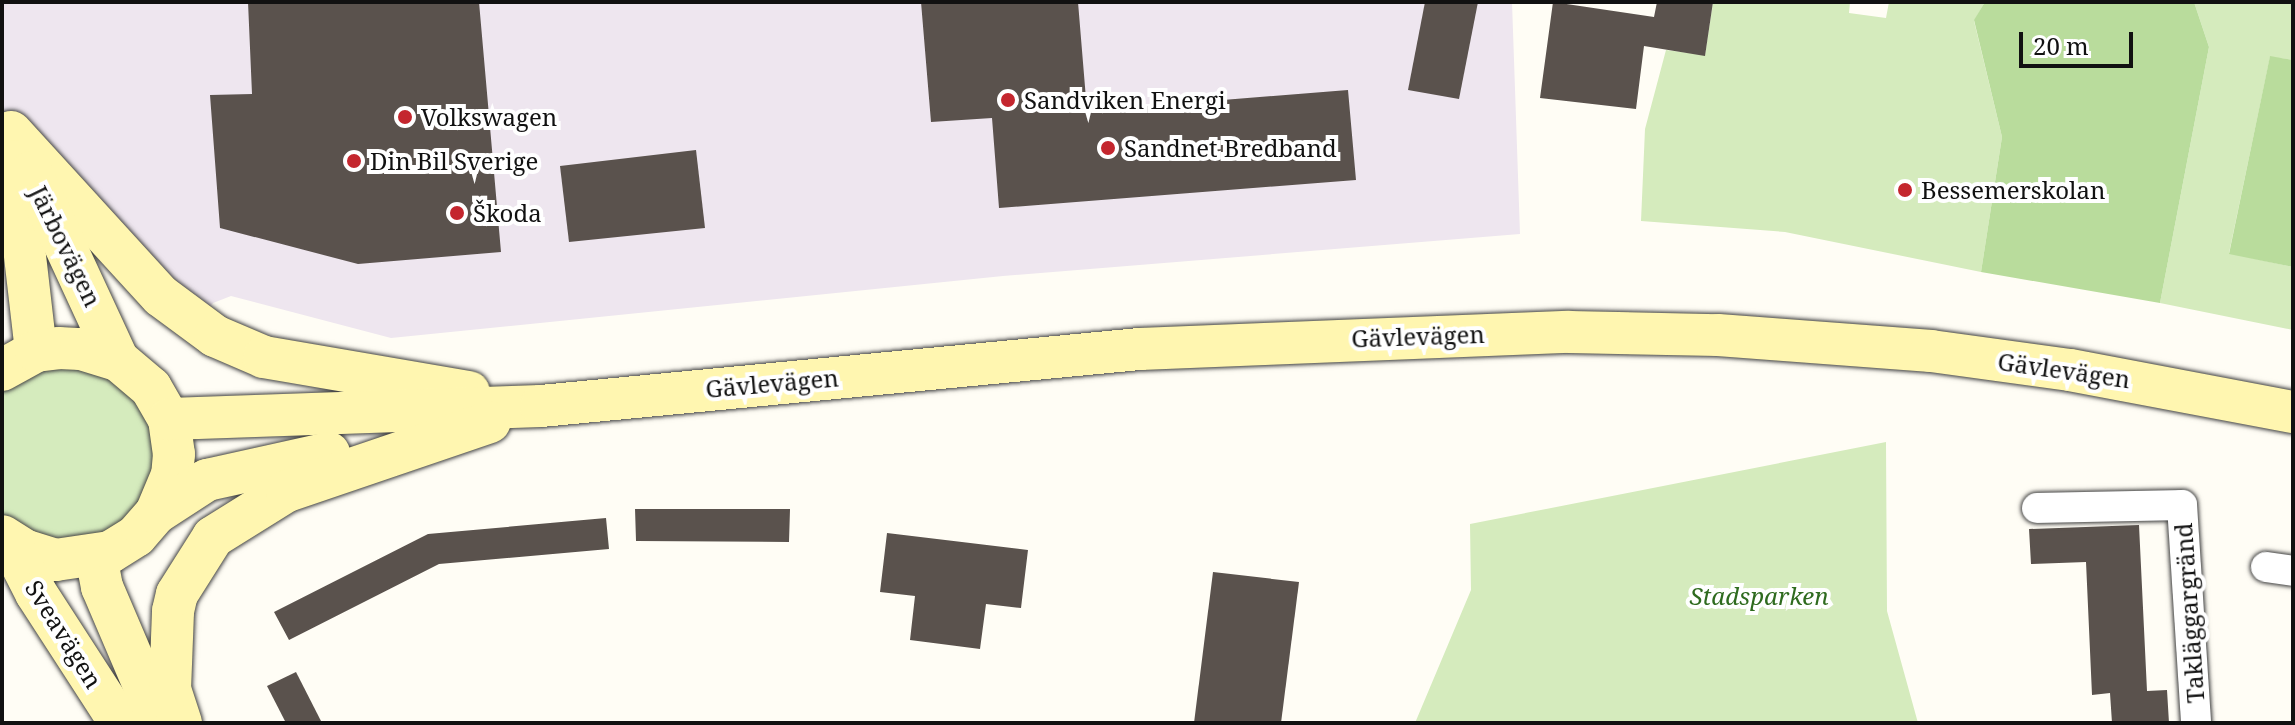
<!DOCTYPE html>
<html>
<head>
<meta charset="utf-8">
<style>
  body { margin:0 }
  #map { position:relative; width:2295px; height:725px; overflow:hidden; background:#fffdf5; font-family:"Noto Serif",serif }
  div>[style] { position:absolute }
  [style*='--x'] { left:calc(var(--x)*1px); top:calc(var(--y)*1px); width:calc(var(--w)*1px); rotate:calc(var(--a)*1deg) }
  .industrial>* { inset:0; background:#eee6ef }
  .green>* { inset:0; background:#d5ebbd }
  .forest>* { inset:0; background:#b9dc9c }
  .building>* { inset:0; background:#5a524d }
  .roads { filter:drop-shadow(0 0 2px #444) drop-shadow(0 0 2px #444) }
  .minor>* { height:30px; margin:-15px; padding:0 15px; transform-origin:15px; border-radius:15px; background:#fff }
  .secondary>* { height:42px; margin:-21px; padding:0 21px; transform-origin:21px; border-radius:21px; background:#fff6b0 }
  .dots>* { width:22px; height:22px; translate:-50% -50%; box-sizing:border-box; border:4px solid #fff; border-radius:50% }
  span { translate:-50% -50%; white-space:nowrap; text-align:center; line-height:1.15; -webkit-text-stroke:8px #fff; paint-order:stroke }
  .poi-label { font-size:24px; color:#111 }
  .left { translate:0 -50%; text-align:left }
  .street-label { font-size:24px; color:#111 }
  .park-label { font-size:24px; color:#2f6b1f; font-style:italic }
  .frame { position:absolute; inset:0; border:4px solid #111; pointer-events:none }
  .scale { position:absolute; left:2019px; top:32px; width:114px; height:36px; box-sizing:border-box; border:4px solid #111; border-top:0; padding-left:10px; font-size:24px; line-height:28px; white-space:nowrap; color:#111; -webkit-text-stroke:6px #fff; paint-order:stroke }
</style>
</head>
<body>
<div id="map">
  <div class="industrial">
    <div style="clip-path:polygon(2px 2px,1512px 2px,1520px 234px,1003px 276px,391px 338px,231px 296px,213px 303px,195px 325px,11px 132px,2px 111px)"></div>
  </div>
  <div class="green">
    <div style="clip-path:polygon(1713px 2px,1850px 2px,1849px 13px,1886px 18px,1889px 2px,1985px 2px,1974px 21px,2002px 137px,1981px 272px,1785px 232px,1641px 221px,1645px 129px,1666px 50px,1705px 55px)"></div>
    <div style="clip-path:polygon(2194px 2px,2293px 2px,2293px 60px,2270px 57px,2229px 253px,2293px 267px,2293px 330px,2160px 303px,2209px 47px)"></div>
    <div style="clip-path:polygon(118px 360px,174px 454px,125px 544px,2px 536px,2px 370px)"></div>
    <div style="clip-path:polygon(1886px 442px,1887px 611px,1918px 723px,1415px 723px,1471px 590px,1470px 524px)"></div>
  </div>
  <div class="forest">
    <div style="clip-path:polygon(1985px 2px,2194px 2px,2209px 47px,2160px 303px,1981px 272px,2002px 137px,1974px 20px)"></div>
    <div style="clip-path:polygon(2270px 56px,2293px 60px,2293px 267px,2229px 254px)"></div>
  </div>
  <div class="building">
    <div style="clip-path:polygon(248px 2px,479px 2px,501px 252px,358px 264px,220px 228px,210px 95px,252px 94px)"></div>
    <div style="clip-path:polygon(921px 2px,1078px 2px,1087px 111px,1348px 90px,1356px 180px,999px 208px,992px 118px,931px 122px)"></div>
    <div style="clip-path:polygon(1425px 2px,1478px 2px,1459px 99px,1408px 90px)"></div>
    <div style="clip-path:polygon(1553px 2px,1654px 17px,1657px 2px,1713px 2px,1705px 56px,1644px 46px,1636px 109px,1540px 98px)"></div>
    <div style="clip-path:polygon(696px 150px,705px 228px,569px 242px,560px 166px)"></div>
    <div style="clip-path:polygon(635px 509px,790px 509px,789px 542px,636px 541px)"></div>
    <div style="clip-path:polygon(606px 518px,609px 549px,439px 564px,289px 640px,274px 612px,428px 534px)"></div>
    <div style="clip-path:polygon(2139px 525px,2147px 691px,2167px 690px,2169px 723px,2112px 723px,2110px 693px,2092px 695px,2086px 562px,2031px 564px,2029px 529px)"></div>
    <div style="clip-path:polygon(887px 533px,1028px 550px,1021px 608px,986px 604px,980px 649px,910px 640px,915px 596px,880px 592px)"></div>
    <div style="clip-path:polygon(1213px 572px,1299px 582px,1281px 723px,1194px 723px)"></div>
    <div style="clip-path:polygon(296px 672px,322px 723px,286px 723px,267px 686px)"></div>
  </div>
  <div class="roads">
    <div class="minor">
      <div style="--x:2037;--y:508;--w:145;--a:-1.2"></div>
      <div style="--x:2182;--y:505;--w:218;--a:86.3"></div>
      <div style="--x:2266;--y:567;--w:27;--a:8"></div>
    </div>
    <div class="secondary">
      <div style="--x:11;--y:132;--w:222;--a:47.6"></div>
      <div style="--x:161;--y:296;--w:67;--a:36.5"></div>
      <div style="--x:215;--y:336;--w:53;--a:23.2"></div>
      <div style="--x:264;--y:357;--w:208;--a:9.7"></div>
      <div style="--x:14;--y:161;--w:191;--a:83.4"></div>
      <div style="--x:31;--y:172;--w:207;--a:65.2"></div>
      <div style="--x:2;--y:370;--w:39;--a:-29"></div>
      <div style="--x:36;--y:351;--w:23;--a:-7"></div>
      <div style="--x:59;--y:348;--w:22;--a:3"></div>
      <div style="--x:81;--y:349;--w:39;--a:17"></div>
      <div style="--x:118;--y:360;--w:43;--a:40.3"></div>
      <div style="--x:151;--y:388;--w:36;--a:60"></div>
      <div style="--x:169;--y:419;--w:35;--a:82"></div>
      <div style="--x:174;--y:454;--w:21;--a:95"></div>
      <div style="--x:172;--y:475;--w:41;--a:112.8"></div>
      <div style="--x:156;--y:513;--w:30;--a:131"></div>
      <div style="--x:136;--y:536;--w:31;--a:148"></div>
      <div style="--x:110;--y:552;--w:55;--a:171.6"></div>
      <div style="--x:56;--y:560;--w:31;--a:-163"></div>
      <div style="--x:26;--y:551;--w:28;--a:-148"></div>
      <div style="--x:169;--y:419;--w:372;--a:-2"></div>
      <div style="--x:541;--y:406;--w:602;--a:-5.44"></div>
      <div style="--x:1140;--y:349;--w:429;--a:-2.3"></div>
      <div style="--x:1569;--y:332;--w:149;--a:1.2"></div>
      <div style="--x:1718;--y:335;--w:214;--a:4.3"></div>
      <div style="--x:1931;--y:351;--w:140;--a:7.8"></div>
      <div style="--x:2070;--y:370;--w:227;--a:10.7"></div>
      <div style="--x:156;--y:513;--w:61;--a:-32.9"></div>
      <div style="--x:207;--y:480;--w:125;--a:-12.5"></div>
      <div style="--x:11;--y:544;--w:55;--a:63"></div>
      <div style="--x:36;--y:593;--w:155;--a:57.1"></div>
      <div style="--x:96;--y:556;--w:32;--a:79"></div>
      <div style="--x:102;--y:587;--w:148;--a:66.9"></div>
      <div style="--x:181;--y:723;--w:35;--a:-108"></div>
      <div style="--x:170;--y:690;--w:79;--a:-87.8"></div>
      <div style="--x:173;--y:611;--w:17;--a:-77"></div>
      <div style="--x:177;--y:594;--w:67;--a:-57.7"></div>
      <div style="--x:213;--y:537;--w:87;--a:-31.9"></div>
      <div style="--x:287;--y:491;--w:214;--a:-18.8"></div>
    </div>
  </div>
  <div class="dots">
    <div style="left:1008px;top:100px;background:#c4262e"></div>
    <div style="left:405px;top:117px;background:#c4262e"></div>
    <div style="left:1108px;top:148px;background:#c4262e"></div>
    <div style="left:354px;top:161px;background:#c4262e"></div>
    <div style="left:1905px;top:190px;background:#c4262e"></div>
    <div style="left:457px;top:213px;background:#c4262e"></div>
  </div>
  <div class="poi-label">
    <span class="left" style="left:1024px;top:100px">Sandviken Energi</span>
    <span class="left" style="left:421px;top:117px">Volkswagen</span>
    <span class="left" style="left:1124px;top:148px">Sandnet Bredband</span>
    <span class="left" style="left:370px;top:161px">Din Bil Sverige</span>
    <span class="left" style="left:1921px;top:190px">Bessemerskolan</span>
    <span class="left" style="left:473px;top:213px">Škoda</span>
  </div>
  <div class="street-label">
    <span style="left:66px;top:246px;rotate:64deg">Järbovägen</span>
    <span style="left:1418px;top:336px;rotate:-2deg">Gävlevägen</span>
    <span style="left:2064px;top:370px;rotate:8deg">Gävlevägen</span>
    <span style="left:772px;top:383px;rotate:-5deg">Gävlevägen</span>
    <span style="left:2189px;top:613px;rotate:-94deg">Takläggargränd</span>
    <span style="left:64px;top:634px;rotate:58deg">Sveavägen</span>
  </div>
  <div class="park-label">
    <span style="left:1759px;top:596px">Stadsparken</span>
  </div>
  <div class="frame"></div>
  <div class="scale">20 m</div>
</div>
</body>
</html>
